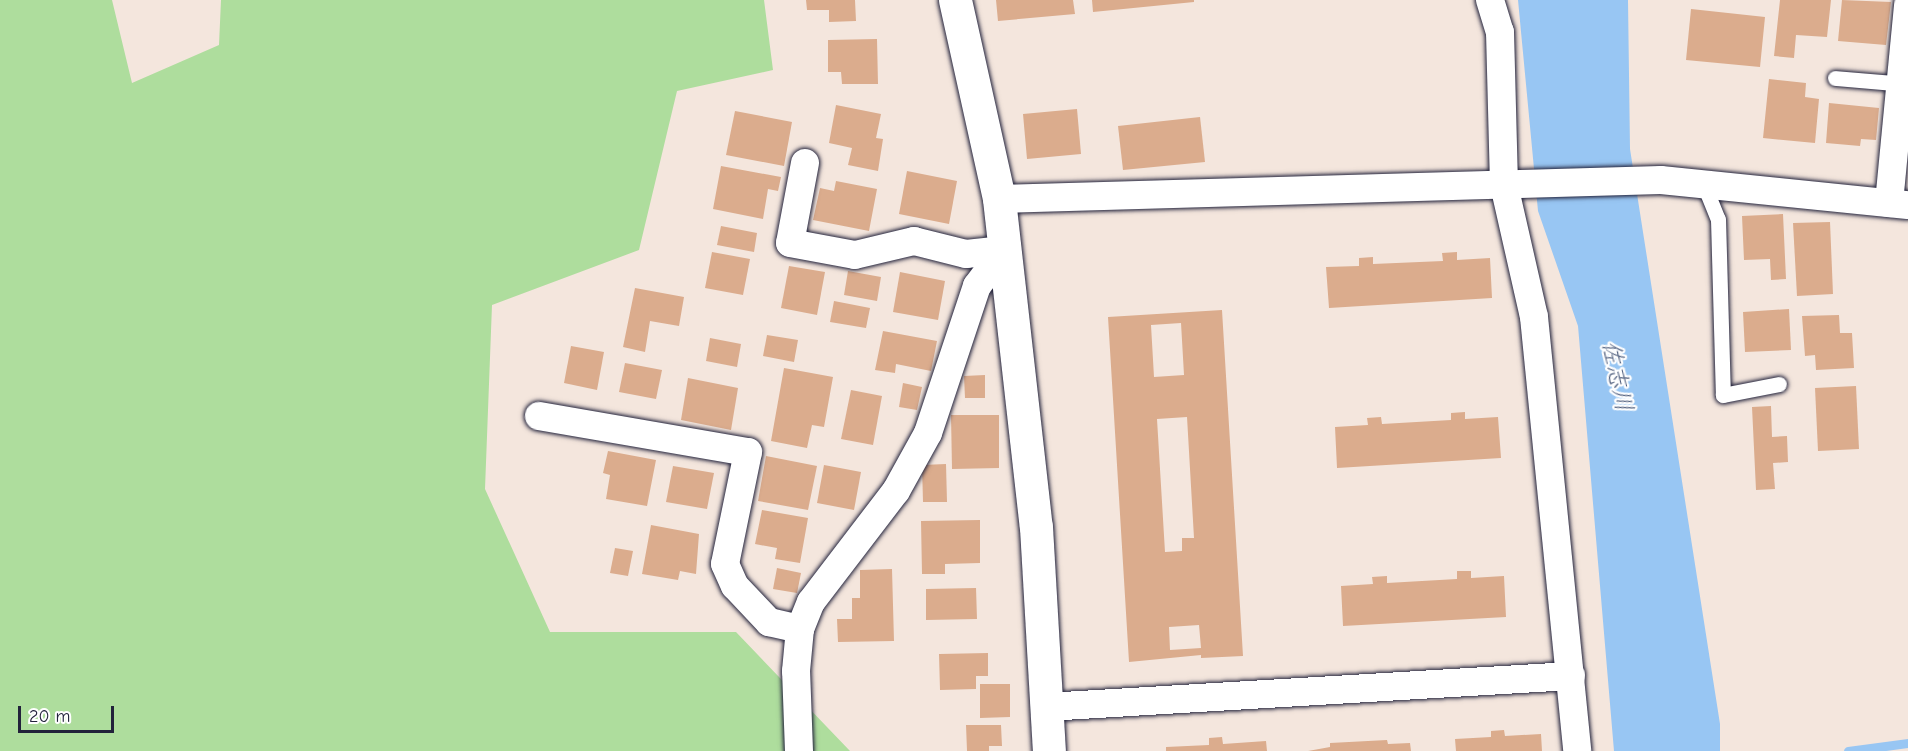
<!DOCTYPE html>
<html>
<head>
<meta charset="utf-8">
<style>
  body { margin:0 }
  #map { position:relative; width:1908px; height:751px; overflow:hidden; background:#f4e6dd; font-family:"Comic Neue","Klee One",sans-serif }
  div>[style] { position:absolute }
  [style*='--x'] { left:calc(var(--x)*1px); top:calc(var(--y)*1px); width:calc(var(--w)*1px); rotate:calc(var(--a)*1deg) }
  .green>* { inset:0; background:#aedd9d }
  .water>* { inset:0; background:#98c6f3 }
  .stream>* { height:9px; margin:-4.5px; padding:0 4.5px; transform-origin:4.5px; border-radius:4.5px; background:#98c6f3 }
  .building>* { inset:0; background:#dbac8d }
  .roads { filter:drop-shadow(0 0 2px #22223b) drop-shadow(0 0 2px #22223b) }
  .service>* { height:15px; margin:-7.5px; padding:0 7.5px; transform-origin:7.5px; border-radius:7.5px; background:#fff }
  .minor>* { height:28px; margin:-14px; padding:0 14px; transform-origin:14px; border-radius:14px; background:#fff }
  .tertiary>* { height:33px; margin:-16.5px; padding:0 16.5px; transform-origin:16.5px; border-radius:16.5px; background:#fff }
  span { translate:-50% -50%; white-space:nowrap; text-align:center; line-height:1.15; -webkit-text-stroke:4.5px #fff; paint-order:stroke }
  .water-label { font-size:24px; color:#4b5b7b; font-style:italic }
  .scale { position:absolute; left:18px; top:706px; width:96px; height:27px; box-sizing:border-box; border:3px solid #22223b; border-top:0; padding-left:8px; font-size:18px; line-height:21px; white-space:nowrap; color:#22223b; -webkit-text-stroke:4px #fff; paint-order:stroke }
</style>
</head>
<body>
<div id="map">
  <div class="green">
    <div style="clip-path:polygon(0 0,112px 0,132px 83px,219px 45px,221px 0,764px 0,773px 70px,677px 91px,639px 250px,492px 305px,485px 489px,550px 632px,736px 632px,850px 751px,0 751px)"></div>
  </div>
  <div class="water">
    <div style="clip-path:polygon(1518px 0,1628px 0,1630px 149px,1720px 724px,1720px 751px,1614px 751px,1578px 326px,1538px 211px)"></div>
  </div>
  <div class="stream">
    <div style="--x:1848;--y:751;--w:61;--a:-7.6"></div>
  </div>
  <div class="building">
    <div style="clip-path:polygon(806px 0,855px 0,856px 21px,829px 22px,829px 10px,807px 10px)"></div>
    <div style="clip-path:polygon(996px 0,1073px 0,1075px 14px,998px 21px)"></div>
    <div style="clip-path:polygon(1092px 0,1194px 0,1194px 2px,1093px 12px)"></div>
    <div style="clip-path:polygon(1780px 0,1831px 0,1827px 37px,1796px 35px,1794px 58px,1774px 56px)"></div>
    <div style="clip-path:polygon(1842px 0,1891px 2px,1886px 45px,1838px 41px)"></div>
    <div style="clip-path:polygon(1691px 9px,1765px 17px,1760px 67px,1686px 60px)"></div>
    <div style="clip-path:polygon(877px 39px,878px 84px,842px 84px,841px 72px,828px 72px,828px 40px)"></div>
    <div style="clip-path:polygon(1769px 79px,1806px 83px,1805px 97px,1819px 99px,1815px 143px,1763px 138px)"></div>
    <div style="clip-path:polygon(1829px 103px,1879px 108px,1876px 140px,1861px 139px,1860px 146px,1826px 143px)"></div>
    <div style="clip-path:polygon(836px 105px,881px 114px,876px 138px,883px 139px,878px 171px,848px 165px,852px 148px,829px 143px)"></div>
    <div style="clip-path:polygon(1077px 109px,1081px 154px,1027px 159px,1023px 114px)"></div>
    <div style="clip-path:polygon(735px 111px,792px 122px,784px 166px,726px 155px)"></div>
    <div style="clip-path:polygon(1200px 117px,1205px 162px,1123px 170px,1118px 126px)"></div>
    <div style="clip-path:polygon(721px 166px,781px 177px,778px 191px,768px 189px,763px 219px,713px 209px)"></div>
    <div style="clip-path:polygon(907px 171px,957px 181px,949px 224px,899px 214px)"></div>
    <div style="clip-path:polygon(836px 181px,877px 189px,869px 231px,813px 220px,820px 188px,834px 191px)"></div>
    <div style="clip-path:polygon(1783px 214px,1786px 279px,1771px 280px,1770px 259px,1744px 260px,1742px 216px)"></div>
    <div style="clip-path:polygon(1830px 222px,1833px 294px,1797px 296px,1793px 223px)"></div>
    <div style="clip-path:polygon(721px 226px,757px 233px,754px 252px,717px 245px)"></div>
    <div style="clip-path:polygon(712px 252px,750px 259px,743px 295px,705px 288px)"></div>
    <div style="clip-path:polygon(1457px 252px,1457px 260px,1490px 258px,1492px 298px,1329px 308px,1326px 267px,1359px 266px,1359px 258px,1373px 257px,1373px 264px,1443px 261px,1442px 253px)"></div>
    <div style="clip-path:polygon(789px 266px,825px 272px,817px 315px,781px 308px)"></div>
    <div style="clip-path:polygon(848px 271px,881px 277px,877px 301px,844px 295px)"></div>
    <div style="clip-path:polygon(900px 272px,945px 281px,938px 320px,893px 312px)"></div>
    <div style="clip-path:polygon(635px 288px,684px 297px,679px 326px,650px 321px,645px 352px,623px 347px)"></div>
    <div style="clip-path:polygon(834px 301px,870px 308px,866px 328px,830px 322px)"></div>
    <div style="clip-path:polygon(1789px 309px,1791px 350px,1745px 352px,1743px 312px)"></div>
    <div style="clip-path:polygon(evenodd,1222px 310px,1243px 656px,1201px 658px,1201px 655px,1129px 662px,1108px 317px,1222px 310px,1181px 323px,1184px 375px,1154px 377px,1151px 325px,1181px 323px,1222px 310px,1187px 417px,1194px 538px,1182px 538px,1182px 551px,1165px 552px,1157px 419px,1187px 417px,1222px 310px,1199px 625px,1201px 648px,1170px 650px,1169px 627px,1199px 625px)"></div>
    <div style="clip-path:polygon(1839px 315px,1840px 333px,1852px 333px,1854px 368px,1816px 370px,1815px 355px,1805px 356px,1802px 316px)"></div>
    <div style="clip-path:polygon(883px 331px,937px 341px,931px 371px,896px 364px,895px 373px,875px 370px)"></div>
    <div style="clip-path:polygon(767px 335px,798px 340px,794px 362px,763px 356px)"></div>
    <div style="clip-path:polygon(710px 338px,741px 344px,737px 367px,706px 361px)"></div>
    <div style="clip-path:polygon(571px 346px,604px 352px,597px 390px,564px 383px)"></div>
    <div style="clip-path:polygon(625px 363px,662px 370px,656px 399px,619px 392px)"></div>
    <div style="clip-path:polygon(784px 368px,833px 377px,824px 427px,812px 425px,807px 448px,771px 441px)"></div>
    <div style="clip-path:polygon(985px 375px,985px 398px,965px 398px,964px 376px)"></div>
    <div style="clip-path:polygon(688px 378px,738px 388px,731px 430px,681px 420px)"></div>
    <div style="clip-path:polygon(903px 383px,922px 387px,917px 410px,899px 407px)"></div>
    <div style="clip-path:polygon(1856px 386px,1859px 449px,1818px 451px,1815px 388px)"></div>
    <div style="clip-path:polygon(851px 390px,882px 396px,873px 445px,841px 439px)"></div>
    <div style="clip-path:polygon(1771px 406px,1772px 437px,1787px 436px,1788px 462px,1773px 463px,1775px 489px,1756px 490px,1752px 407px)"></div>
    <div style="clip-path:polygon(1465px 412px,1465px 419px,1498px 417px,1501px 458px,1337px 468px,1335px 427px,1368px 425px,1367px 418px,1381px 417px,1382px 424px,1451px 420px,1451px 413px)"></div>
    <div style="clip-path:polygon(951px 415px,999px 415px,999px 468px,952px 469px)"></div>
    <div style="clip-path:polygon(608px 451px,656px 460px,647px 506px,606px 499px,610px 475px,603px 473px)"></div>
    <div style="clip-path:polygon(766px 456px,817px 466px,808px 510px,758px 501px)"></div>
    <div style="clip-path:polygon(946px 464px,947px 502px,923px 502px,922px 465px)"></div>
    <div style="clip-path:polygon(824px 465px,861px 472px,854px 510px,817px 503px)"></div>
    <div style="clip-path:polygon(673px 466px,714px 473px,707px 509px,666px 502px)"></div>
    <div style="clip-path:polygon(762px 510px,808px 518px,800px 563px,775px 559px,777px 548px,755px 544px)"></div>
    <div style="clip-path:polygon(980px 520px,980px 563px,945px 564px,945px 574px,922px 574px,921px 521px)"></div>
    <div style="clip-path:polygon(651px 525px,699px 534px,696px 574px,680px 571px,678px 580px,642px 574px)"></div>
    <div style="clip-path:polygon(615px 548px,633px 551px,628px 576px,610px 573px)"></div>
    <div style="clip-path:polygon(777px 568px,801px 573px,797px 593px,773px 589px)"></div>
    <div style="clip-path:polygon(892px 569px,894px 641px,838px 642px,837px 619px,852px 619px,852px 598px,860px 598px,860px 570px)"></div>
    <div style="clip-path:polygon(1457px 571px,1471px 571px,1471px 578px,1504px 576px,1506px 617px,1343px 626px,1341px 586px,1373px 584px,1372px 577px,1387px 576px,1387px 583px,1457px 579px)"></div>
    <div style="clip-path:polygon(976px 588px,977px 619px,926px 620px,926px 589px)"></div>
    <div style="clip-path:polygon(988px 653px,988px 676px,976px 676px,976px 689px,940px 690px,939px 654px)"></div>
    <div style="clip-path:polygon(980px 684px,1010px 684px,1010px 717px,980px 718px)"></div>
    <div style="clip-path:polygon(966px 725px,1001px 725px,1002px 746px,989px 746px,989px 751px,967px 751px)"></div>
    <div style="clip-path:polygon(1504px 730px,1505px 736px,1541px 734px,1542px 751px,1456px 751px,1455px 739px,1491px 737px,1491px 731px)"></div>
    <div style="clip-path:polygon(1222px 737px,1223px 744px,1266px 741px,1267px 751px,1166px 751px,1166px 747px,1209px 745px,1209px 738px)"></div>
    <div style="clip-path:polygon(1387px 740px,1388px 744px,1410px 743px,1411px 751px,1308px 751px,1330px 747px,1330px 743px)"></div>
  </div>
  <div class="roads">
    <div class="service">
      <div style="--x:1835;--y:78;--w:72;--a:4.8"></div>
      <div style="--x:1704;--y:185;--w:37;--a:68"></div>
      <div style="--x:1718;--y:219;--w:176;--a:88.4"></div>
      <div style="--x:1723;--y:395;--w:57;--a:-11.1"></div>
    </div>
    <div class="minor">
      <div style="--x:1490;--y:0;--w:34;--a:73"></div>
      <div style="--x:1500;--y:32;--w:153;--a:88.5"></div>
      <div style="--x:1504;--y:185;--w:135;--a:77.2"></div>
      <div style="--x:1534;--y:317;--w:436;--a:84.3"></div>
      <div style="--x:805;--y:163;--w:81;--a:100.6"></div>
      <div style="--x:790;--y:243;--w:66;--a:10.5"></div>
      <div style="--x:855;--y:255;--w:61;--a:-13.3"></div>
      <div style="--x:914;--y:241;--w:54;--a:14"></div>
      <div style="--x:966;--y:254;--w:38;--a:-6"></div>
      <div style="--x:999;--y:199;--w:662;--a:-1.64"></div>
      <div style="--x:1661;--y:180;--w:248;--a:5.8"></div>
      <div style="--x:1889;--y:203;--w:199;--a:-84.5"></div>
      <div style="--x:539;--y:416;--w:212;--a:9.8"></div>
      <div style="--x:748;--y:452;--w:114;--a:101.6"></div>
      <div style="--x:725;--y:564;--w:24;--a:66"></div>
      <div style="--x:735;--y:586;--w:50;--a:46.6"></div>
      <div style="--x:769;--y:622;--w:32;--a:13"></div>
      <div style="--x:1046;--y:707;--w:526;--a:-3.38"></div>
      <div style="--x:799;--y:751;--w:80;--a:-92.1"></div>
      <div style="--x:796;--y:671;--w:42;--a:-84.6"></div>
      <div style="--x:800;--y:629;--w:29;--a:-68"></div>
      <div style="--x:811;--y:602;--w:140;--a:-52.6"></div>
      <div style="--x:896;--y:491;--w:66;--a:-61.1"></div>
      <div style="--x:928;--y:433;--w:155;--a:-71.6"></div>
      <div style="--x:977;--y:286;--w:45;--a:-53.1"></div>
    </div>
    <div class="tertiary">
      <div style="--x:955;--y:0;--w:204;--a:77.5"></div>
      <div style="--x:999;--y:199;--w:330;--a:83.6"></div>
      <div style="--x:1036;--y:527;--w:224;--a:86.7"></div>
    </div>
  </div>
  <div class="water-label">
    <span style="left:1617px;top:376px;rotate:78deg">佐志川</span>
  </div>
  <div class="scale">20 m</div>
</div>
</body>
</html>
